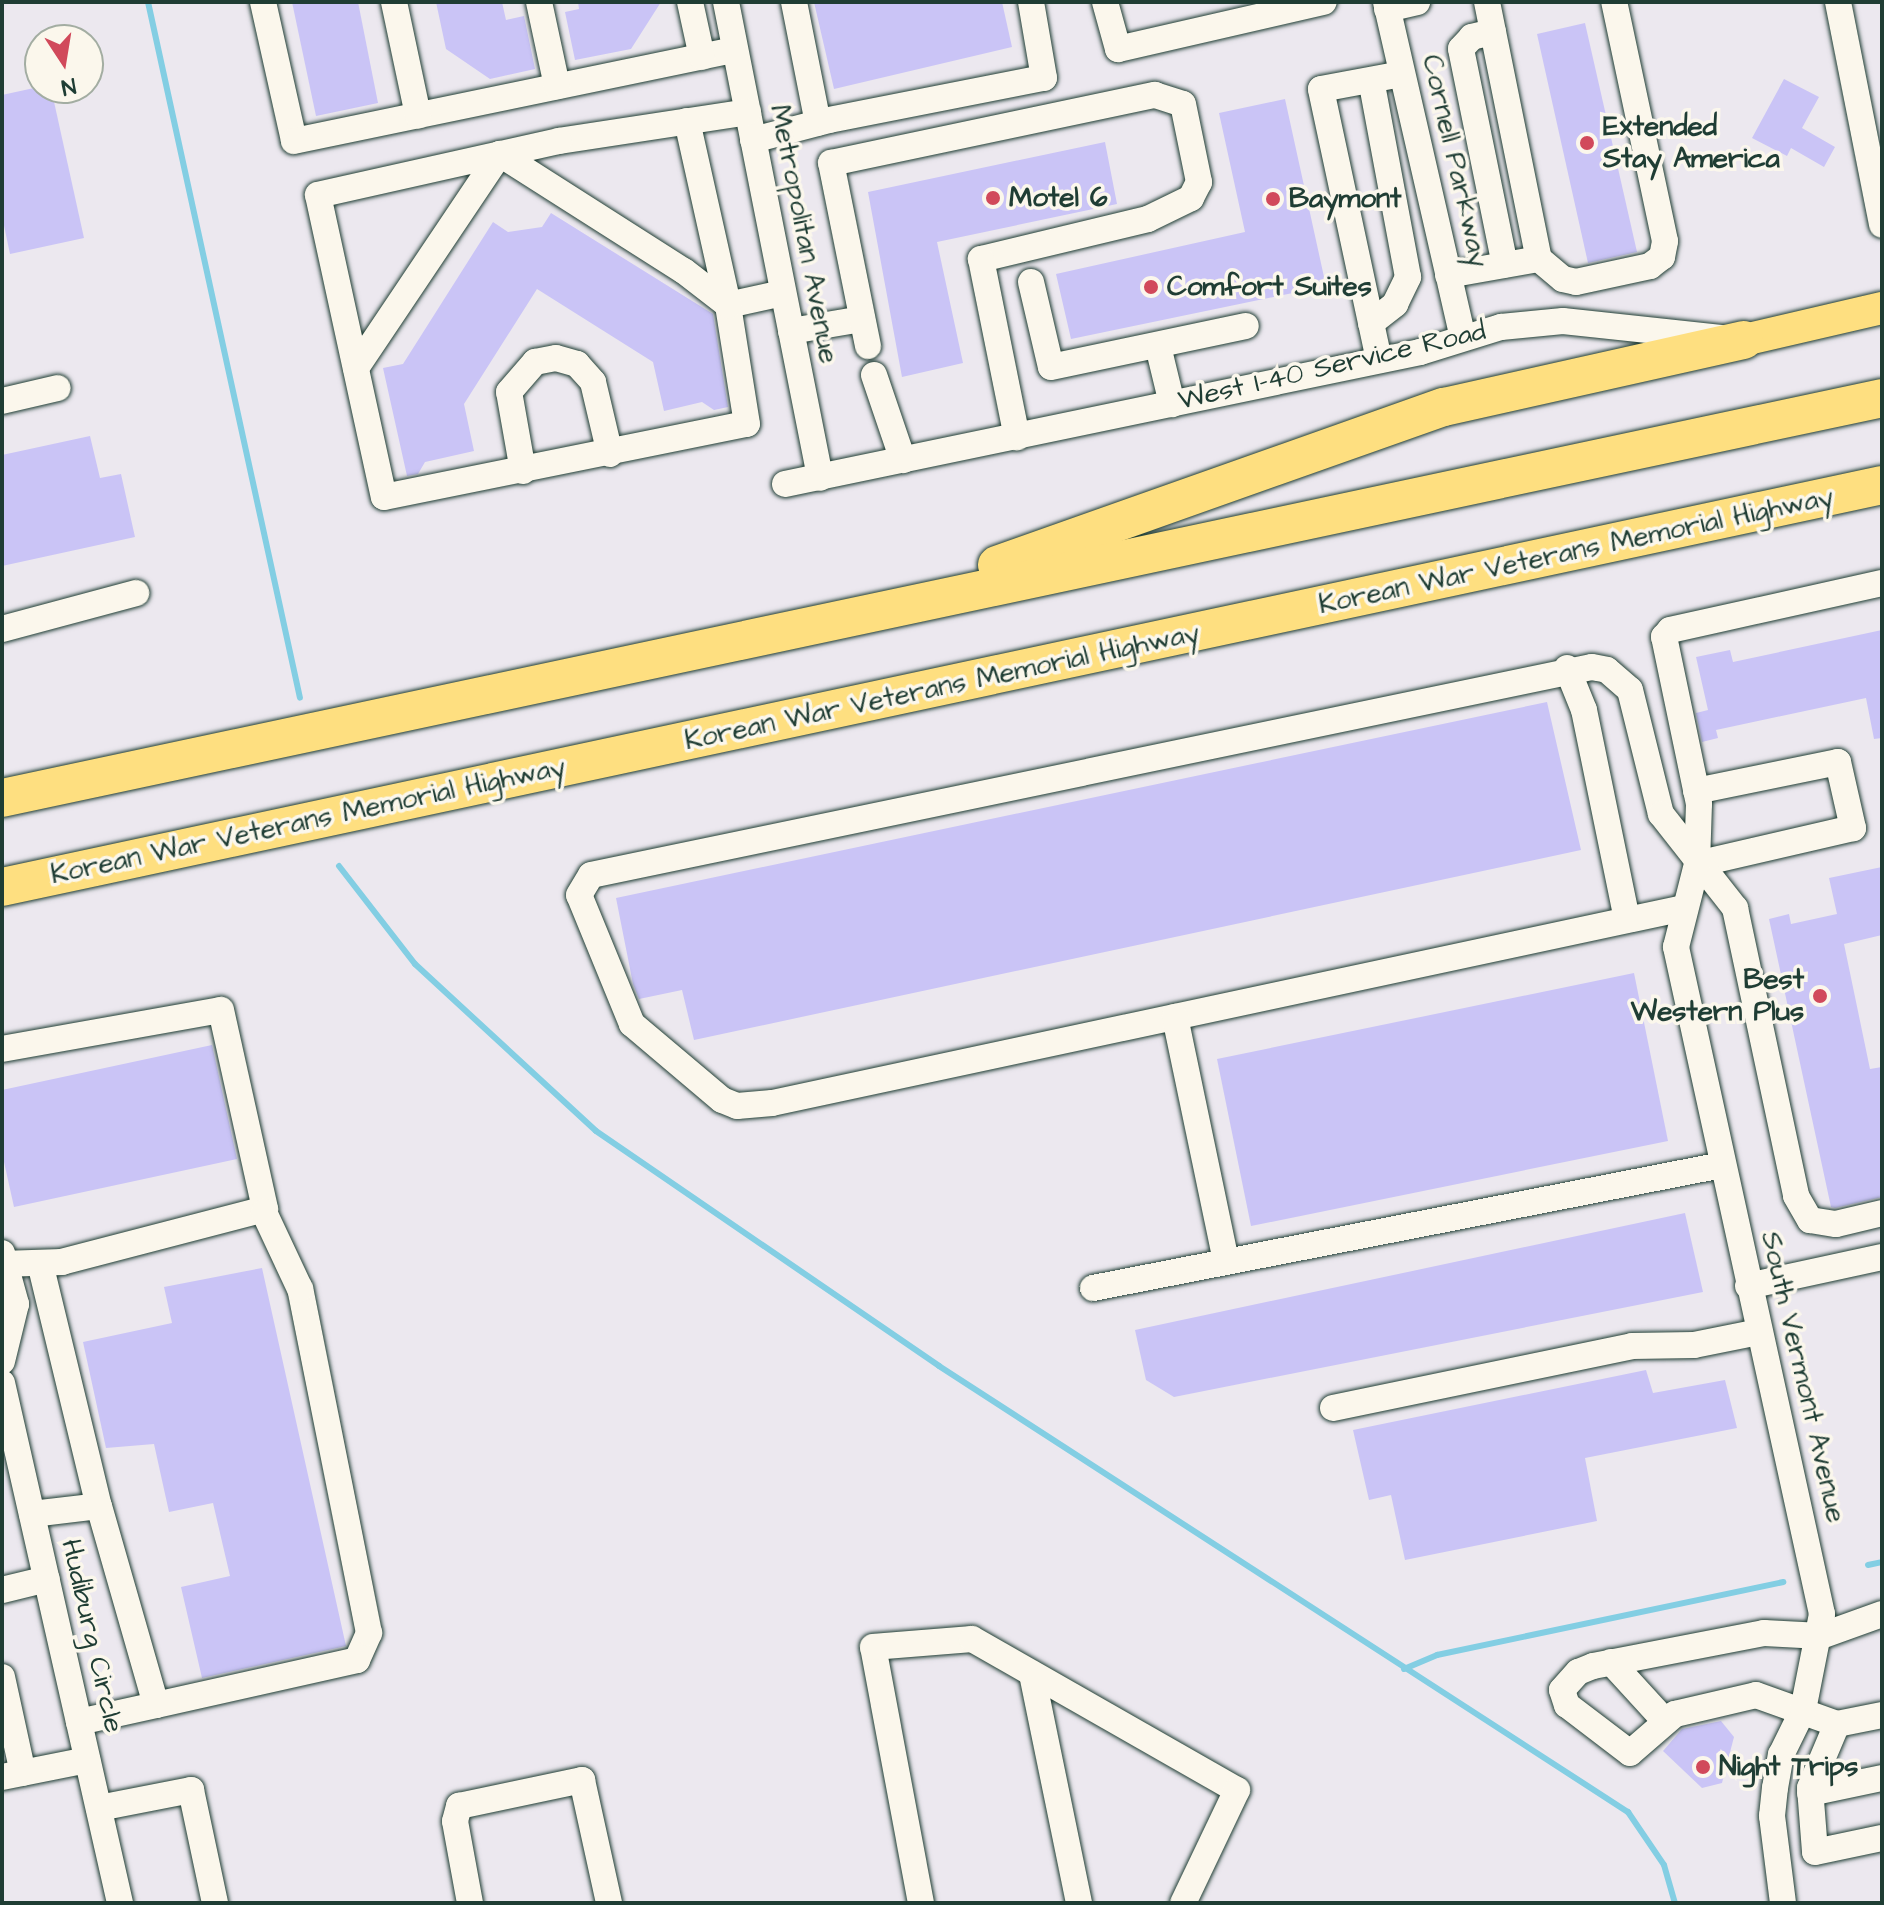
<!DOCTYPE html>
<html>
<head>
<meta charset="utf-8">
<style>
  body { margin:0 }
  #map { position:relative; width:1884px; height:1905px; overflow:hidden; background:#ece8ef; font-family:"Architects Daughter",sans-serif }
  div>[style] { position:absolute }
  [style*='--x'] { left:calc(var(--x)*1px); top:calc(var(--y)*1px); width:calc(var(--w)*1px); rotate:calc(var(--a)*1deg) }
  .stream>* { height:6px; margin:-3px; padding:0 3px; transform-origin:3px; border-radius:3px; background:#83cee3 }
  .building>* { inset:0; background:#cac4f6 }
  .roads { filter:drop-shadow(0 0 2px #1f3d34) drop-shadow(0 0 2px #1f3d34) }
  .minor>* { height:26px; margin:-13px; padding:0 13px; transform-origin:13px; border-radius:13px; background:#fbf7ec }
  .major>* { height:32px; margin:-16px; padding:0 16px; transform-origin:16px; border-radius:16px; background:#fedf80 }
  .highway>* { height:38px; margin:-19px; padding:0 19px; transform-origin:19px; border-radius:19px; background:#fedf80 }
  .dots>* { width:22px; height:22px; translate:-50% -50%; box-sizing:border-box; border:4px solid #fbf7ec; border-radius:50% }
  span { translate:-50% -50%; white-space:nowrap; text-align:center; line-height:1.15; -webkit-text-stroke:7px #fbf7ec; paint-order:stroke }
  .poi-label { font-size:28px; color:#1f3d34; font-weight:700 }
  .left { translate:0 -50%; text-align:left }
  .right { translate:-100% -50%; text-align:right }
  .street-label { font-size:28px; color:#1f3d34 }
  .frame { position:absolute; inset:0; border:4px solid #1f3d34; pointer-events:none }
  .north { position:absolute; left:24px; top:24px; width:80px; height:80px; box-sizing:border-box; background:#fbf7ec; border:2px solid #a3ada2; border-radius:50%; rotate:168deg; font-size:22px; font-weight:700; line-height:32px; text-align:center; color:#1f3d34 }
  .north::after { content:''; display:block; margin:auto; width:28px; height:36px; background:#d1495b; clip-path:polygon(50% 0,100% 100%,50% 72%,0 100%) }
</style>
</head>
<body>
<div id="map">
  <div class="stream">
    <div style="--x:148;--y:2;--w:712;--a:77.68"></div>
    <div style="--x:339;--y:866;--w:124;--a:52.2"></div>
    <div style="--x:415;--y:964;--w:246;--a:42.7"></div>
    <div style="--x:596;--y:1131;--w:416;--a:34.4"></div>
    <div style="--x:939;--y:1366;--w:821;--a:32.92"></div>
    <div style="--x:1628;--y:1812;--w:64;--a:55.8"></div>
    <div style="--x:1664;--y:1865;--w:40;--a:74"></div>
    <div style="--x:1868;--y:1565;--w:14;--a:-12"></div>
    <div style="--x:1404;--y:1669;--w:36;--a:-23"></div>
    <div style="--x:1437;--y:1655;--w:354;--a:-11.9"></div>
  </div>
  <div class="building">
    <div style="clip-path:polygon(292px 2px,358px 2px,378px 103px,316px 116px)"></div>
    <div style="clip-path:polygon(436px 2px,502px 2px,506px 20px,524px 16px,535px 69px,490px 79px,446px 49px)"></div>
    <div style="clip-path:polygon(578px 2px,661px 2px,631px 49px,575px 60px,565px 12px,579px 9px)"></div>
    <div style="clip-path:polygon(814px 2px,1002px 2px,1012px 47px,834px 89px)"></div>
    <div style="clip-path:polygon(1585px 23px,1637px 252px,1588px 263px,1537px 34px)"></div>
    <div style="clip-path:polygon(1784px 79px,1819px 97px,1802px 128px,1835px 147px,1824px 167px,1791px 148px,1787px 156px,1752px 138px)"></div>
    <div style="clip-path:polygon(34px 88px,51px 88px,84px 238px,10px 254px,2px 216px,2px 95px)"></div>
    <div style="clip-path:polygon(1285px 99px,1326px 286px,1071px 339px,1056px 274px,1245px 232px,1219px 113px)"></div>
    <div style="clip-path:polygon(1105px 142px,1117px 204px,937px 242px,963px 363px,902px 377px,868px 192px)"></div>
    <div style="clip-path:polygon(551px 213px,713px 314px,728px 407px,714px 410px,702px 402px,664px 411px,653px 362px,537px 289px,464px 404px,474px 451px,425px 462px,418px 474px,407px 476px,383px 368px,403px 364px,493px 222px,508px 232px,542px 227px)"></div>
    <div style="clip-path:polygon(90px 436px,100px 478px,121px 474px,135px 537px,2px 566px,2px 455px)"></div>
    <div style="clip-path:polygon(1882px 630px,1882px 738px,1874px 739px,1866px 698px,1716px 730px,1718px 738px,1702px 742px,1696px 713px,1708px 710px,1696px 657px,1730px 650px,1733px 662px)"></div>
    <div style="clip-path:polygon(1547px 702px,1581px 850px,694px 1040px,682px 990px,639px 999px,633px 984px,616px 898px)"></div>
    <div style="clip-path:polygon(1882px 867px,1882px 935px,1844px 944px,1870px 1069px,1882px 1067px,1882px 1197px,1835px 1208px,1831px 1207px,1769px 919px,1789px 914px,1791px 924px,1837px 914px,1829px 878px)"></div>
    <div style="clip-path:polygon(1634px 973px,1668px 1141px,1251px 1226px,1217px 1059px)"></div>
    <div style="clip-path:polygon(212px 1045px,237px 1159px,14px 1207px,2px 1153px,2px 1090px)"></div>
    <div style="clip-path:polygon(1685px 1213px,1703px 1292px,1174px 1397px,1146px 1380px,1135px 1330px)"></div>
    <div style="clip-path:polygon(262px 1268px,346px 1646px,202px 1678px,181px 1587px,230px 1576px,213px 1503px,169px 1512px,154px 1444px,106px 1448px,83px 1342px,172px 1323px,164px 1287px)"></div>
    <div style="clip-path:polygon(1646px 1370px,1653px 1393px,1725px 1380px,1737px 1428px,1585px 1458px,1597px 1521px,1405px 1560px,1391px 1495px,1369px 1500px,1353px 1430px)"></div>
    <div style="clip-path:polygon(1721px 1721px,1734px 1737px,1722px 1783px,1702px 1788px,1663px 1751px,1682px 1729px)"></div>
  </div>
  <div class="roads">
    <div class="minor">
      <div style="--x:263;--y:2;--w:142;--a:77.4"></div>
      <div style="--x:294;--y:141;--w:450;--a:-11.7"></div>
      <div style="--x:394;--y:2;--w:116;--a:78"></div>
      <div style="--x:539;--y:2;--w:86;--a:77.9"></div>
      <div style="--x:690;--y:2;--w:56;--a:77.7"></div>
      <div style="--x:726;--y:2;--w:485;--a:78.8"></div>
      <div style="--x:794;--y:2;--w:123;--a:78.8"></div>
      <div style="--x:1105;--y:2;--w:49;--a:74.5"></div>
      <div style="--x:1118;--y:49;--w:211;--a:-12.9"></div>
      <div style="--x:1386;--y:2;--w:342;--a:77.1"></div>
      <div style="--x:1487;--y:2;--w:262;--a:78.6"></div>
      <div style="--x:1838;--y:2;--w:227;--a:78.8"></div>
      <div style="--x:1387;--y:9;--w:31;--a:-13"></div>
      <div style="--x:1493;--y:32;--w:22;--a:167"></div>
      <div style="--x:1472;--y:37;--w:16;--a:133"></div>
      <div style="--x:1461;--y:49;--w:220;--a:78.5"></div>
      <div style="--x:748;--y:112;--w:191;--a:171.3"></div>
      <div style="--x:559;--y:141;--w:247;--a:167.4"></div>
      <div style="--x:318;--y:195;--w:309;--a:77.7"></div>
      <div style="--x:384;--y:497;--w:370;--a:-11.4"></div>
      <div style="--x:747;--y:424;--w:121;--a:-99.1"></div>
      <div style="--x:728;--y:305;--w:56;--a:-12.3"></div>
      <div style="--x:687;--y:121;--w:189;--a:77.4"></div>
      <div style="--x:753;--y:140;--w:79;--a:-14.7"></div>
      <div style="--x:829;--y:120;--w:219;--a:-11.1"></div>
      <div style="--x:1044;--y:78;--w:77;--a:-99.7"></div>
      <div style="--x:1448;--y:275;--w:92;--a:-10"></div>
      <div style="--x:1539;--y:259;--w:31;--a:40"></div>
      <div style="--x:1563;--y:279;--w:13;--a:13"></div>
      <div style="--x:1576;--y:282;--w:76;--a:-12.2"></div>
      <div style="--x:1650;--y:266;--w:15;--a:-37"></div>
      <div style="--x:1662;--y:257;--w:16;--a:-79"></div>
      <div style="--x:1665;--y:241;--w:244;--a:-102"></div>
      <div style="--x:1031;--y:282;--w:87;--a:76.8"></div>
      <div style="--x:1051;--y:367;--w:199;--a:-11.9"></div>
      <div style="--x:1371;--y:323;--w:31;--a:-38"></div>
      <div style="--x:1395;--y:304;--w:30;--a:-64"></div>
      <div style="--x:1408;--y:277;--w:200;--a:-100.6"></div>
      <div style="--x:791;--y:331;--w:72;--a:-9.6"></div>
      <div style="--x:868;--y:346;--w:187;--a:-101.4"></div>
      <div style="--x:831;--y:163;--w:331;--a:-11.9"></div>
      <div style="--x:1155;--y:95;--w:29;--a:18"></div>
      <div style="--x:1183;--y:104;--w:80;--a:78.4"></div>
      <div style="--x:1199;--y:182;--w:18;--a:117"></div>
      <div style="--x:1191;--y:198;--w:48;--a:154"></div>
      <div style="--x:1148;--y:219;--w:172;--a:166.5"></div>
      <div style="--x:981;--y:259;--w:182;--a:78.6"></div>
      <div style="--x:1158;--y:346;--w:60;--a:76.4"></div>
      <div style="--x:1379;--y:360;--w:277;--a:-102.1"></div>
      <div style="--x:1321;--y:89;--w:82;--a:-10.5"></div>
      <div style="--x:356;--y:368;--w:258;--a:-56.1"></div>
      <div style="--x:500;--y:154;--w:218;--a:32.5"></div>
      <div style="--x:684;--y:271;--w:56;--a:37.7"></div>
      <div style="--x:874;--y:375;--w:90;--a:71.2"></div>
      <div style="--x:2;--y:401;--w:57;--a:-13.1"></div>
      <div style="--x:523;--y:471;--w:80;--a:-100"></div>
      <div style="--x:509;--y:392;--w:40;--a:-49"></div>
      <div style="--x:535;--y:362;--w:21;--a:-11"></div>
      <div style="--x:556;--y:358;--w:22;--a:16"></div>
      <div style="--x:577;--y:364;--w:24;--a:48"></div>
      <div style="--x:593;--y:382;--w:74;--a:76.7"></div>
      <div style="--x:785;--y:484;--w:649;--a:-11.74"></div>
      <div style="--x:1420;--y:352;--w:85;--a:-17.2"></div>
      <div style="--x:1501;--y:327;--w:62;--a:-5.5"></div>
      <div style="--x:1563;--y:321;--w:161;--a:6.1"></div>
      <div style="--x:2;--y:629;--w:139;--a:-15"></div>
      <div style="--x:1567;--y:668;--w:45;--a:68"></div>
      <div style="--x:1584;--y:710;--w:214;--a:78.4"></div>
      <div style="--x:1696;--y:791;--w:145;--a:-11.5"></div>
      <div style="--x:1838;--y:762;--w:68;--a:77.2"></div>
      <div style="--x:1853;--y:828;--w:160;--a:167"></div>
      <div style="--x:1684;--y:908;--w:933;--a:167.93"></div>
      <div style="--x:772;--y:1103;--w:35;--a:175"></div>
      <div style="--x:737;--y:1106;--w:16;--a:-158"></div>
      <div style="--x:722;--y:1100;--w:118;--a:-139.8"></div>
      <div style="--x:632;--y:1024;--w:139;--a:-112.3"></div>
      <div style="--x:579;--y:895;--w:23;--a:-59"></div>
      <div style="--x:591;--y:875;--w:1022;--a:-11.74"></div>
      <div style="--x:1592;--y:667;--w:15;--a:11"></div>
      <div style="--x:1607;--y:670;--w:30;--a:41"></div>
      <div style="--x:1630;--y:690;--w:128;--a:76"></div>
      <div style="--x:1661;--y:814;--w:120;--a:51.8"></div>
      <div style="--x:1735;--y:908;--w:294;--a:78"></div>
      <div style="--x:1796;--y:1196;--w:28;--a:60"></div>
      <div style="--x:1810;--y:1220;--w:26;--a:9"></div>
      <div style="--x:1836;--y:1224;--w:47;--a:-13.4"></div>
      <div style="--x:1175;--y:1017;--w:250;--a:78.2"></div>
      <div style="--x:2;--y:1049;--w:222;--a:-10.1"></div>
      <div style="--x:221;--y:1010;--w:204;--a:77.5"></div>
      <div style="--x:265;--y:1209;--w:210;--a:165.4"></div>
      <div style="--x:62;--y:1262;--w:60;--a:178.1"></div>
      <div style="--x:2;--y:1253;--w:53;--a:74.6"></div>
      <div style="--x:16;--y:1304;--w:59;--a:103.8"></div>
      <div style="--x:40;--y:1263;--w:250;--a:76.4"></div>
      <div style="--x:99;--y:1506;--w:207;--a:74"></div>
      <div style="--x:156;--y:1705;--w:79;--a:167.6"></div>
      <div style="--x:1748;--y:1286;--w:137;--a:-12.2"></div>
      <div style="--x:1093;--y:1288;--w:641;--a:-11.06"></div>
      <div style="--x:2;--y:1383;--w:533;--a:77.21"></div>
      <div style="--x:1333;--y:1408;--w:305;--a:-11.7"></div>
      <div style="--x:1632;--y:1346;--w:62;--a:-0.9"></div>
      <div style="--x:1694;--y:1345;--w:66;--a:-11.3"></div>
      <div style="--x:32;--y:1514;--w:67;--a:-6.8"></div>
      <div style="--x:2;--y:1590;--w:46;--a:-13.7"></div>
      <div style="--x:1882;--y:1614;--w:65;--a:160.2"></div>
      <div style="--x:1821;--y:1636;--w:57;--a:-177"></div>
      <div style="--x:1764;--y:1633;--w:174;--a:169.1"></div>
      <div style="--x:1593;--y:1666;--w:16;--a:158"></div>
      <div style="--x:1578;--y:1672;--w:24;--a:132"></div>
      <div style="--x:1562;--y:1690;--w:16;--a:72"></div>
      <div style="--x:1567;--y:1705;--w:79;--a:37.3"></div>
      <div style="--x:1630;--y:1753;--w:60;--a:-40.9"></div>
      <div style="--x:1675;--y:1714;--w:83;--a:-13.2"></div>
      <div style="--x:1756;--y:1695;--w:86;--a:19.7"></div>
      <div style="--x:1837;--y:1724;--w:46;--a:-11.3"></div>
      <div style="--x:1611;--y:1662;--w:79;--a:47.6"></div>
      <div style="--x:1032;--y:1674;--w:234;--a:78.4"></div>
      <div style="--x:2;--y:1677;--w:98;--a:77.7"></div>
      <div style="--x:156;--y:1705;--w:206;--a:-12.6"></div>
      <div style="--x:357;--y:1660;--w:30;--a:-66"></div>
      <div style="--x:369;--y:1633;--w:351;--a:-101.3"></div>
      <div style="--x:300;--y:1289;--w:85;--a:-115.1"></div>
      <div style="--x:1837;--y:1724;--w:69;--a:112.9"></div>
      <div style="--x:1810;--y:1788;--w:64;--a:85.5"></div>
      <div style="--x:1815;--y:1852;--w:68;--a:-11.8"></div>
      <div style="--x:2;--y:1777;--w:87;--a:-11.3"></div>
      <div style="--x:1810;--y:1793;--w:74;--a:-11.8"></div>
      <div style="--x:99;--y:1808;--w:94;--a:-11.1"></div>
      <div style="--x:191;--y:1790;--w:116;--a:78"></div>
      <div style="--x:470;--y:1903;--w:83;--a:-100.4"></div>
      <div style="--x:455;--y:1821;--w:16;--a:-75"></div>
      <div style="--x:459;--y:1806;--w:126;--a:-11.9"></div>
      <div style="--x:582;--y:1780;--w:126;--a:77.6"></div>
      <div style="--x:921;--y:1903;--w:260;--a:-100.6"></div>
      <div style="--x:873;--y:1647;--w:99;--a:-4.6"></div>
      <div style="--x:972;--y:1639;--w:305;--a:29.7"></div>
      <div style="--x:1237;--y:1790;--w:125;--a:115.5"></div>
      <div style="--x:1783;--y:1903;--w:88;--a:-97.2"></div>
      <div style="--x:1772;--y:1816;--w:28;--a:-84"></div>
      <div style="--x:1775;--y:1788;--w:34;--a:-80"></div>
      <div style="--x:1781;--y:1755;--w:50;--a:-63.9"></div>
      <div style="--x:1803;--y:1710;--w:98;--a:-78.8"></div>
      <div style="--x:1822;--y:1614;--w:683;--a:-102.35"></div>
      <div style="--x:1676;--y:947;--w:86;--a:-75.8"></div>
      <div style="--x:1697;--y:864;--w:60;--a:-88.1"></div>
      <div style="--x:1699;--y:804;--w:171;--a:-101.8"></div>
      <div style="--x:1664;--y:637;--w:9;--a:-49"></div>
      <div style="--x:1670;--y:630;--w:217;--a:-12.5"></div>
    </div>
    <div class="major">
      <div style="--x:1744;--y:340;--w:142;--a:-13.1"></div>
    </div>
    <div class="highway">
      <div style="--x:997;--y:565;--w:474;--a:-19.5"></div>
      <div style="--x:1444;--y:407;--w:307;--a:-12.6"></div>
      <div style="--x:2;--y:798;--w:1922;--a:-12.01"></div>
      <div style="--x:2;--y:887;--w:1922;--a:-12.07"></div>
    </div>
  </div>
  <div class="dots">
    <div style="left:1587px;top:143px;background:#d1495b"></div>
    <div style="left:993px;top:198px;background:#d1495b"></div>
    <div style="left:1273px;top:199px;background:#d1495b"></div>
    <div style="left:1151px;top:287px;background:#d1495b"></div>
    <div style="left:1820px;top:996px;background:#d1495b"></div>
    <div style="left:1703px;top:1767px;background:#d1495b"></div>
  </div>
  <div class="poi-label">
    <span class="left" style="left:1603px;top:143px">Extended<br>Stay America</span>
    <span class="left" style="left:1009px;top:198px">Motel 6</span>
    <span class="left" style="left:1289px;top:199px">Baymont</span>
    <span class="left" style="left:1167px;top:287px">Comfort Suites</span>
    <span class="right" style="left:1804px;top:996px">Best<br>Western Plus</span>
    <span class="left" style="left:1719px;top:1767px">Night Trips</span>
  </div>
  <div class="street-label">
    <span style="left:1455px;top:161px;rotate:77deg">Cornell Parkway</span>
    <span style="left:804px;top:234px;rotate:79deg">Metropolitan Avenue</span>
    <span style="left:1332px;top:366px;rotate:-13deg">West I-40 Service Road</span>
    <span style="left:1576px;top:551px;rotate:-12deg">Korean War Veterans Memorial Highway</span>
    <span style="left:942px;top:687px;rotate:-12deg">Korean War Veterans Memorial Highway</span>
    <span style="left:308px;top:821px;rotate:-12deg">Korean War Veterans Memorial Highway</span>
    <span style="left:1803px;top:1377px;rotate:77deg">South Vermont Avenue</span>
    <span style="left:92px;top:1636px;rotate:77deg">Hudiburg Circle</span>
  </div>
  <div class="frame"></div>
  <div class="north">N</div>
</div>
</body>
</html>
